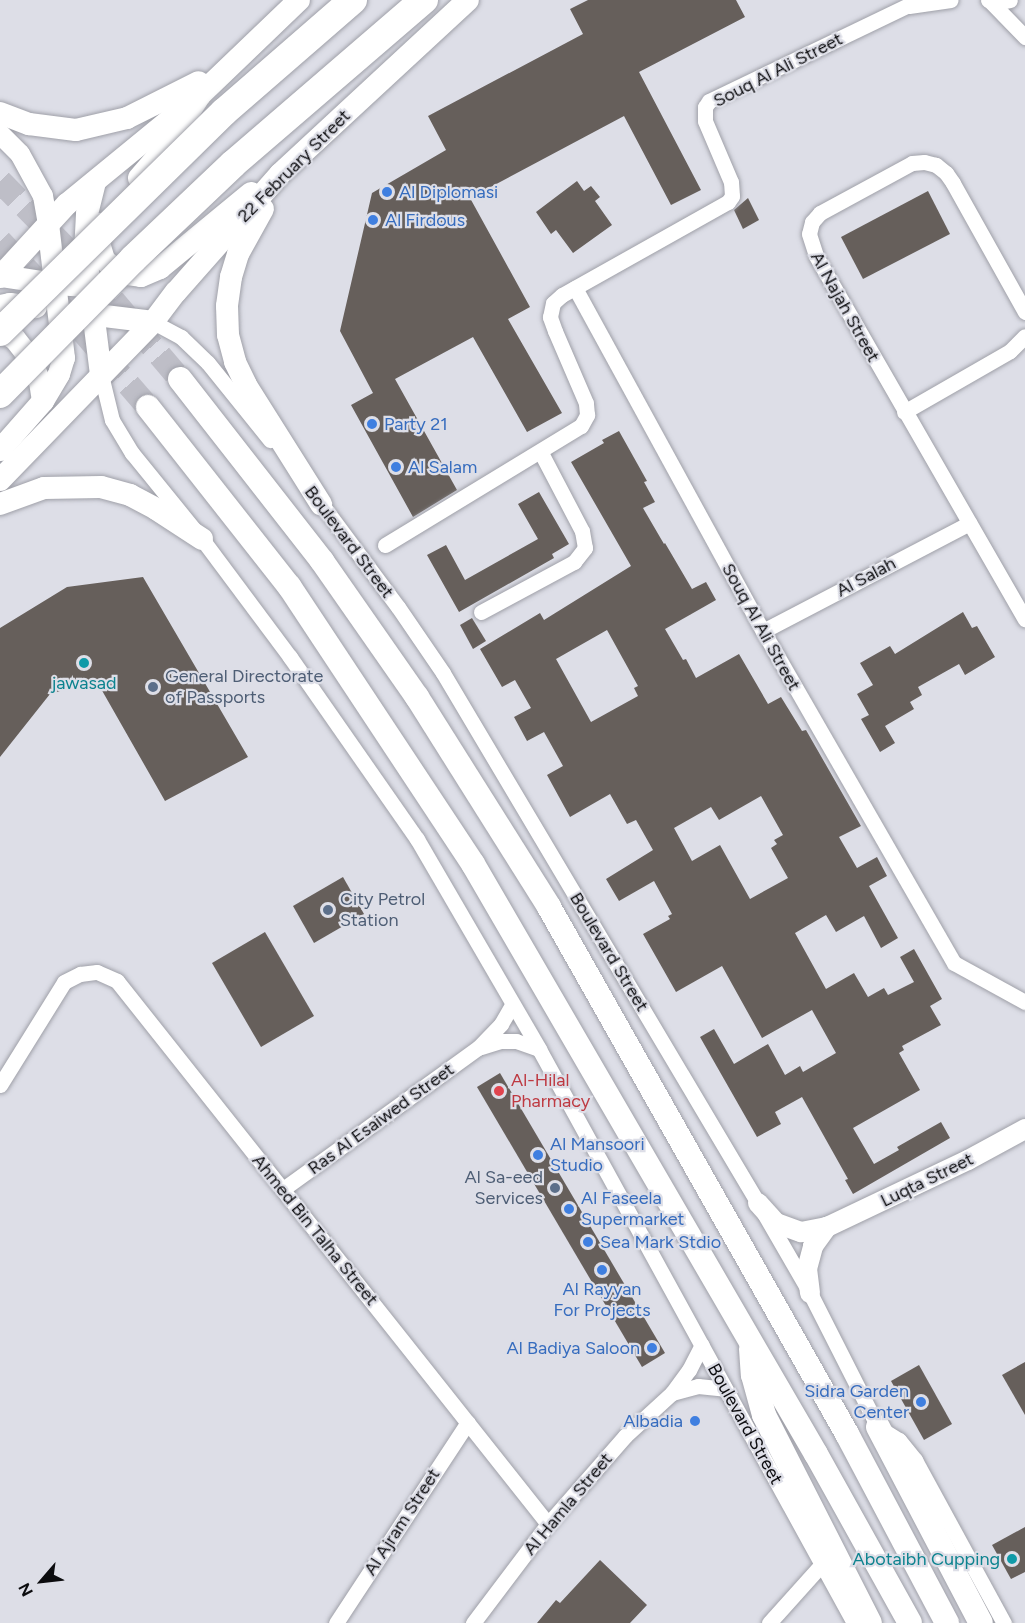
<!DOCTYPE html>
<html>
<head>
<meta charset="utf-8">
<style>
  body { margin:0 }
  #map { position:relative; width:1025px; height:1623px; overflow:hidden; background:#dddee7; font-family:Figtree,sans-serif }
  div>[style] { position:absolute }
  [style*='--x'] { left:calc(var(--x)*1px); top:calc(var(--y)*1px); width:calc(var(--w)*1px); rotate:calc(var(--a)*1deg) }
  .building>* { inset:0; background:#665f5b }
  .primary-tunnel>* { height:24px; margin-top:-12px; transform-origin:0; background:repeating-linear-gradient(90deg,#bebec7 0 24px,transparent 0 36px) }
  .roads { filter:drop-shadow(0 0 2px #9fa0a8) drop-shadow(0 0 2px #9fa0a8) }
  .minor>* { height:15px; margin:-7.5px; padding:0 7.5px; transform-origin:7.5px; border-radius:7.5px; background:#fff }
  .tertiary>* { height:20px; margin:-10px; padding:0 10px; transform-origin:10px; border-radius:10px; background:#fff }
  .secondary>* { height:22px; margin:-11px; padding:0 11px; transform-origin:11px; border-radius:11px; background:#fff }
  .primary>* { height:24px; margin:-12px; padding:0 12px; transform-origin:12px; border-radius:12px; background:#fff }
  .bridges { filter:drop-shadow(0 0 2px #9fa0a8) drop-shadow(0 0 2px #9fa0a8) }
  .motorway-bridge>* { height:28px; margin:-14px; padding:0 14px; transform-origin:14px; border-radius:14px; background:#fff }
  .dots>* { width:16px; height:16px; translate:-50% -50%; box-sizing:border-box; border:3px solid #dddee7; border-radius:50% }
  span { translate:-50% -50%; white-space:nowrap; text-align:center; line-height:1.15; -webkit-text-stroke:4.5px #dddee7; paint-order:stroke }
  .street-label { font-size:18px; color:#0c0c0f }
  .shop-label { font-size:18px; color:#366cbe }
  .left { translate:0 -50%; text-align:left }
  .right { translate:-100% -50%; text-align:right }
  .service-label { font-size:18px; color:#4e5e75 }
  .culture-label { font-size:18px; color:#0d838f }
  .health-label { font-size:18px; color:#be3a42 }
  .north { position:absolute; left:12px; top:1551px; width:60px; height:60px; -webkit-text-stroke:4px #dddee7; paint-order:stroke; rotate:242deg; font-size:16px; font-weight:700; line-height:24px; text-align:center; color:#0c0c0f }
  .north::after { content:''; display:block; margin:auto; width:21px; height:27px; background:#0c0c0f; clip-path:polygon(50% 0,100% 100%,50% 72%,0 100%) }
</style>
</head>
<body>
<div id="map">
  <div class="building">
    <div style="clip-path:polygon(588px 0,736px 0,745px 17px,639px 72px,701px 190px,671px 205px,624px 116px,470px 198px,530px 307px,508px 319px,562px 413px,527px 432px,473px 337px,395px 379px,457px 490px,413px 517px,351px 405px,373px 393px,340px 331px,372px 193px,446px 150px,428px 116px,583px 34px,570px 9px)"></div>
    <div style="clip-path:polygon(577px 181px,584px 191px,591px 186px,600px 197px,595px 201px,612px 225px,573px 253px,556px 230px,551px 234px,536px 212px)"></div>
    <div style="clip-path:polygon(928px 191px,950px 234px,863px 279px,841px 237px)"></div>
    <div style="clip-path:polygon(748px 198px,759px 220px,743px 229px,734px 210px)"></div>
    <div style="clip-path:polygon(evenodd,619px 431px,647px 481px,644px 482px,655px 502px,643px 508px,664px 544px,665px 543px,692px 589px,706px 582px,716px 600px,665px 629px,683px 660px,686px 659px,696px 678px,739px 654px,768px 704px,781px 697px,802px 731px,806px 730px,861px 826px,839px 837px,857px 868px,877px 857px,887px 876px,869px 886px,898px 938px,881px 948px,864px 916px,836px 932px,826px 915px,795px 933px,826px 989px,854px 973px,868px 997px,884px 988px,888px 995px,914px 982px,900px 957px,914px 949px,942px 999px,930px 1006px,941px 1025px,902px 1046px,904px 1050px,899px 1053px,920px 1090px,853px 1128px,874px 1164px,899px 1150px,897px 1147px,941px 1122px,950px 1138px,853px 1194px,845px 1180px,848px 1179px,802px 1097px,775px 1112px,781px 1124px,757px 1137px,700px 1037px,714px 1029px,734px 1064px,768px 1044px,785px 1075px,800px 1066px,803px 1072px,836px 1053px,812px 1010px,762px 1038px,722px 966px,676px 992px,643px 934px,670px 919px,668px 916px,672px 914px,654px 881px,619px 901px,606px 879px,653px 850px,636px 820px,627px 824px,610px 794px,570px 817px,547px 775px,563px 766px,544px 732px,527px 741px,514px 717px,531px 708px,515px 680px,502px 687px,480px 649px,540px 613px,544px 620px,631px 566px,571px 462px,604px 443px,602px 440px,619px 431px,607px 630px,638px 686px,634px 688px,638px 696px,591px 722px,556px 659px,607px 630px,619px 431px,761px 796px,783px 835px,774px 840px,777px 844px,771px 848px,788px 878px,750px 899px,720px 845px,692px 861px,674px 828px,711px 807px,719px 820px,761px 796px)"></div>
    <div style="clip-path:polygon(539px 492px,569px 544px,552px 554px,554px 558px,459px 612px,427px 555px,446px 545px,465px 580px,538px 539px,518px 504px)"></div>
    <div style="clip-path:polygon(143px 577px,248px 757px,165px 801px,96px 680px,50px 694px,0 757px,0 628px,67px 587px)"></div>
    <div style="clip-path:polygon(963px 612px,972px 628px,977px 626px,995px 657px,965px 675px,959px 664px,918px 687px,922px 695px,910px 702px,914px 709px,885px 726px,895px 743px,880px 752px,861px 719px,869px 715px,857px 694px,873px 685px,860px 663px,890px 646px,895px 654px)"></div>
    <div style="clip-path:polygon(472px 618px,486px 641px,473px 649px,460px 625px)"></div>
    <div style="clip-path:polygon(343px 877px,364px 914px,314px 943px,293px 906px)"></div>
    <div style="clip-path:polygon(265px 932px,314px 1016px,261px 1047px,212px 963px)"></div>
    <div style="clip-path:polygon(500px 1073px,665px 1353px,642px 1367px,477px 1087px)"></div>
    <div style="clip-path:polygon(1025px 1362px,1025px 1415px,1002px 1375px)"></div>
    <div style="clip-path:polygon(919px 1365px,952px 1424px,924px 1440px,891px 1381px)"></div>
    <div style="clip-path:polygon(1025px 1527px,1025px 1572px,1011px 1579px,992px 1545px)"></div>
    <div style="clip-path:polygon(600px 1560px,647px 1605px,630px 1623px,537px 1623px,556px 1600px,560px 1603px)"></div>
  </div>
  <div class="primary-tunnel">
    <div style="--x:0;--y:181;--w:129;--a:45.6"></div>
    <div style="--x:90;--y:273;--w:139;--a:49.7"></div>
    <div style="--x:0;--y:241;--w:85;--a:46.9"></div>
    <div style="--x:58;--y:303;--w:138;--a:49.1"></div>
  </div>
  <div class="roads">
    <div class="minor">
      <div style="--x:988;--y:0;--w:11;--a:10"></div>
      <div style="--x:999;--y:2;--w:11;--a:-10"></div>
      <div style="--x:989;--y:0;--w:52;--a:45.8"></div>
      <div style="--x:909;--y:6;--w:42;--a:-8.1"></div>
      <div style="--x:575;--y:288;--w:391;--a:61.3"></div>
      <div style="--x:763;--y:631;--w:383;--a:60.1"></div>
      <div style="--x:954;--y:963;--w:81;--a:28.8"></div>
      <div style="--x:1025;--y:312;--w:148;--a:-119.2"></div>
      <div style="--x:953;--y:183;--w:12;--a:-125"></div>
      <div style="--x:946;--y:173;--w:13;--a:-141"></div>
      <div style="--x:936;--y:165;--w:12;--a:-166"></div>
      <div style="--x:924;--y:162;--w:12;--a:175"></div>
      <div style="--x:912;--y:163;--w:105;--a:151.5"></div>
      <div style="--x:820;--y:213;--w:12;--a:132"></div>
      <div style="--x:812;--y:222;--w:12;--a:104"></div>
      <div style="--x:809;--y:234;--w:23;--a:72"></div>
      <div style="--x:816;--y:256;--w:419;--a:60.1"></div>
      <div style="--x:153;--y:322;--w:32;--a:28"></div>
      <div style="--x:181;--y:337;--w:37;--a:44"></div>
      <div style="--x:208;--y:363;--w:99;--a:51.2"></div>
      <div style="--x:101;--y:375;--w:46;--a:76.3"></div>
      <div style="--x:112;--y:420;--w:39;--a:59"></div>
      <div style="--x:132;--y:453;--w:111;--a:50.9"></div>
      <div style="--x:202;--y:539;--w:147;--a:53.3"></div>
      <div style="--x:290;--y:657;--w:222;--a:55.1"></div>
      <div style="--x:417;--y:839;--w:243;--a:59.8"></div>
      <div style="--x:539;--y:1049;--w:655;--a:61.24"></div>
      <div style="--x:904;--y:412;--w:122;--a:-29.9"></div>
      <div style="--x:1010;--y:351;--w:21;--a:-45"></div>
      <div style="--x:317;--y:498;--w:136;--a:53.4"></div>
      <div style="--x:398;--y:607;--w:80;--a:55.7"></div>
      <div style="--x:443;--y:673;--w:617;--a:59.28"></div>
      <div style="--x:758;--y:1203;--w:104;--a:60"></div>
      <div style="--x:810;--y:1293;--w:150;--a:63.1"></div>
      <div style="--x:878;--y:1427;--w:25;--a:32"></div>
      <div style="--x:899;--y:1440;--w:26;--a:51"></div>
      <div style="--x:915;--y:1460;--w:186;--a:61.4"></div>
      <div style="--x:385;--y:545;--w:229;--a:-31.3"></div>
      <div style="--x:581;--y:426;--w:13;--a:-61"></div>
      <div style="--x:587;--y:415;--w:12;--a:-95"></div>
      <div style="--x:586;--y:403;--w:78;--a:-113.3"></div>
      <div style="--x:555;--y:331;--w:15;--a:-110"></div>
      <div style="--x:550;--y:317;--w:14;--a:-78"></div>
      <div style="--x:553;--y:303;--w:12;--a:-42"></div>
      <div style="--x:562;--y:295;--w:190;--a:-29.3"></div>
      <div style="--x:728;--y:202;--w:7;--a:-56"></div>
      <div style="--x:732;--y:196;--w:14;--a:-94"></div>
      <div style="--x:731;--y:182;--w:66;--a:-113.1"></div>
      <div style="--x:705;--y:121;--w:14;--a:-90"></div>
      <div style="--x:705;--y:107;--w:7;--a:-56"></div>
      <div style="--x:709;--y:101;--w:233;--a:-25.7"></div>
      <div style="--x:481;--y:612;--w:106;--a:-28.3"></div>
      <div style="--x:574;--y:562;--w:18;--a:-52"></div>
      <div style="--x:585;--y:548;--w:17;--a:-100"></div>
      <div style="--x:582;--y:531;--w:88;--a:-117.7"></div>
      <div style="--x:763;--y:631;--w:233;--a:-27.6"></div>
      <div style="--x:481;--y:1047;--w:21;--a:-17"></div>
      <div style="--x:501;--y:1041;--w:15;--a:0"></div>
      <div style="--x:516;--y:1041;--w:24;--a:19"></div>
      <div style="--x:0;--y:1085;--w:121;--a:-58.1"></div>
      <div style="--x:64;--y:982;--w:18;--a:-27"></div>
      <div style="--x:80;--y:974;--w:17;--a:-7"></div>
      <div style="--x:97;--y:972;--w:22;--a:24"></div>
      <div style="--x:117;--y:981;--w:693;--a:51.56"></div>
      <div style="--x:283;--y:1189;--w:241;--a:-35.9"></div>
      <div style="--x:478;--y:1048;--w:33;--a:-46"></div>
      <div style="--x:501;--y:1024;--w:22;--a:-60"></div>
      <div style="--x:672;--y:1393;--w:27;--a:-15"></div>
      <div style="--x:698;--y:1386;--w:27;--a:6"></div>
      <div style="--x:336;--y:1623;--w:240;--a:-56.7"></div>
      <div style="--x:473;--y:1623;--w:124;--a:-52.9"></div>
      <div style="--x:548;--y:1524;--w:117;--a:-48.8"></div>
      <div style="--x:625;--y:1436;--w:64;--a:-42.5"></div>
      <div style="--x:672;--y:1393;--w:29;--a:-54"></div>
      <div style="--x:689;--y:1370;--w:28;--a:-63"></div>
      <div style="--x:769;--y:1623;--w:79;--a:-48.1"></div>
    </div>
    <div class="tertiary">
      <div style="--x:0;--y:134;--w:28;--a:45"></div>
      <div style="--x:20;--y:154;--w:48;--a:61.3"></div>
      <div style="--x:43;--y:196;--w:27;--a:80"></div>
      <div style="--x:758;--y:1203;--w:27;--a:48"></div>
      <div style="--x:776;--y:1223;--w:27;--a:20"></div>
      <div style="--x:801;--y:1232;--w:26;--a:-11"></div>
      <div style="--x:827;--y:1227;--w:156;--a:-25.4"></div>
      <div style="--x:968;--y:1160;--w:65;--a:-28.5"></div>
      <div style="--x:810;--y:1293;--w:24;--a:-97"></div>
      <div style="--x:807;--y:1269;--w:24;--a:-75"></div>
      <div style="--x:813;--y:1246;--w:24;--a:-54"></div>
    </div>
    <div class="secondary">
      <div style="--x:0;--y:113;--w:31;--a:21"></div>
      <div style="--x:29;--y:124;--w:47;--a:7.3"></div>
      <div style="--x:76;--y:130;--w:52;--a:-13.2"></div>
      <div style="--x:127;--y:118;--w:80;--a:-26.6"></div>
      <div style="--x:139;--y:178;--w:49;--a:-49.1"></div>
      <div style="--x:171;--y:141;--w:54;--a:-57.8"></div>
      <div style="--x:95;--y:182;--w:33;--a:104"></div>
      <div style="--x:87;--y:214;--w:34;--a:93"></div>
      <div style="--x:85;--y:248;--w:128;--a:82.8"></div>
      <div style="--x:263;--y:209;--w:51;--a:119.1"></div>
      <div style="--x:238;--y:254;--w:24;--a:107"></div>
      <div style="--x:231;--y:277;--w:29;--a:98"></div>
      <div style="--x:227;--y:306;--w:29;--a:88"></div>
      <div style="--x:228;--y:335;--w:28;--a:75"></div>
      <div style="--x:235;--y:362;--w:25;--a:64"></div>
      <div style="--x:246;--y:385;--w:141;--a:57.8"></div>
      <div style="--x:100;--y:224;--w:16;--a:97"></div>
      <div style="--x:98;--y:240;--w:21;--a:73"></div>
      <div style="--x:104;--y:260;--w:21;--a:39"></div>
      <div style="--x:120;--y:273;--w:21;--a:8"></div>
      <div style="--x:141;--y:276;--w:21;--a:-23"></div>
      <div style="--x:160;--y:268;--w:118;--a:-39.5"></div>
      <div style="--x:2;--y:276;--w:54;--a:8.6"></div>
      <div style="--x:55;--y:284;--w:49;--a:3.5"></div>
      <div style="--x:0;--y:277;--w:99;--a:-47.5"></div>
      <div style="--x:67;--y:204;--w:172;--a:-39.3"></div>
      <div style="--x:200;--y:95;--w:137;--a:-43.8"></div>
      <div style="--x:0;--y:306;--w:10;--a:-11"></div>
      <div style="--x:10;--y:304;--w:26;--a:7"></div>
      <div style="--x:80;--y:313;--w:74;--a:7"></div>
      <div style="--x:0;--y:330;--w:17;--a:31"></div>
      <div style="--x:15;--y:339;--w:23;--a:52"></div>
      <div style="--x:29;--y:357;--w:27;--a:66"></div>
      <div style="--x:40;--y:382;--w:19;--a:81"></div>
      <div style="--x:0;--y:450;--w:65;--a:-48.7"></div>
      <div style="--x:43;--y:401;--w:31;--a:-59"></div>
      <div style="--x:59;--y:374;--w:17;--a:-73"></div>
      <div style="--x:64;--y:358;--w:136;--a:-96.8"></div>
      <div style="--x:0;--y:480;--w:220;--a:-45.9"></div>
      <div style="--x:153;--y:322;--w:38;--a:-53"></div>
      <div style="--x:176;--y:292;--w:157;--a:-48.6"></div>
      <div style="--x:280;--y:174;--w:256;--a:-42.8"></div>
      <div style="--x:0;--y:504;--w:47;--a:-20"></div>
      <div style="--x:44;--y:488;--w:57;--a:-1"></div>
      <div style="--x:101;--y:487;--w:30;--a:15"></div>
      <div style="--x:130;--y:495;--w:30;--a:28"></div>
      <div style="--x:156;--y:509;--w:55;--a:33.1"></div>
    </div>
    <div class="primary">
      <div style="--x:180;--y:379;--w:231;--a:52"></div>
      <div style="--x:322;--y:561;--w:166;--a:55.1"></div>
      <div style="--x:417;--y:697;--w:248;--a:57.8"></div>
      <div style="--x:549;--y:907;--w:605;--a:60.51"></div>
      <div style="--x:847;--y:1434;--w:214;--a:62.1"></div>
      <div style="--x:148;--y:407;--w:228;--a:51.8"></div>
      <div style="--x:289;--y:586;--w:333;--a:56.5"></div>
      <div style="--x:473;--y:864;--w:682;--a:59.83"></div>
      <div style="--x:816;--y:1454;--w:193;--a:60.9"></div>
      <div style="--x:751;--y:1349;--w:26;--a:86"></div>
      <div style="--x:753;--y:1375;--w:41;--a:74.6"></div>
      <div style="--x:764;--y:1415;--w:233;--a:63"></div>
      <div style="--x:878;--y:1427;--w:221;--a:62.3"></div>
    </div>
  </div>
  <div class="bridges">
    <div class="motorway-bridge">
      <div style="--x:0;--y:332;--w:314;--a:-44.5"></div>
      <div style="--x:224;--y:112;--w:171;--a:-41"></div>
      <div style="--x:0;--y:394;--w:190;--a:-45.4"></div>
      <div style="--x:133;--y:259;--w:138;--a:-43.5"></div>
      <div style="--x:233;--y:164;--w:252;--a:-40.7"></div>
    </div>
  </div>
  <div class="dots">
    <div style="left:387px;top:192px;background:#3f7fe0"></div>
    <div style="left:373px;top:220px;background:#3f7fe0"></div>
    <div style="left:372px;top:424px;background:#3f7fe0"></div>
    <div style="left:396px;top:467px;background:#3f7fe0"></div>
    <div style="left:84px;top:663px;background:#0f9aa8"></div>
    <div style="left:153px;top:687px;background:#5c6f8a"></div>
    <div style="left:328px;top:910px;background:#5c6f8a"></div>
    <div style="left:499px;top:1091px;background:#e0444e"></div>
    <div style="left:538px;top:1155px;background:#3f7fe0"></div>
    <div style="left:555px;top:1188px;background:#5c6f8a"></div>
    <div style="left:569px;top:1209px;background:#3f7fe0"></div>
    <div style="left:588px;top:1242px;background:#3f7fe0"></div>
    <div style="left:602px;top:1270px;background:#3f7fe0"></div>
    <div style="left:652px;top:1348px;background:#3f7fe0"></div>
    <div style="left:921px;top:1402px;background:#3f7fe0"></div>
    <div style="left:695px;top:1421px;background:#3f7fe0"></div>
    <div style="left:1012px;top:1559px;background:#0f9aa8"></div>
  </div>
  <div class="street-label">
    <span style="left:778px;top:70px;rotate:-27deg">Souq Al Ali Street</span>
    <span style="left:294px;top:166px;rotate:-45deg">22 February Street</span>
    <span style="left:845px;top:307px;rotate:61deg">Al Najah Street</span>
    <span style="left:349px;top:542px;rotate:53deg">Boulevard Street</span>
    <span style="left:866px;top:577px;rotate:-28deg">Al Salah</span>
    <span style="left:761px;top:627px;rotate:61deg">Souq Al Ali Street</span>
    <span style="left:609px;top:952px;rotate:59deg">Boulevard Street</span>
    <span style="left:381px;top:1119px;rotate:-36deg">Ras Al Esaiwed Street</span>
    <span style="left:927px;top:1180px;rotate:-26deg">Luqta Street</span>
    <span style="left:315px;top:1230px;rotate:51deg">Ahmed Bin Talha Street</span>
    <span style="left:745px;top:1424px;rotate:61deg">Boulevard Street</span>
    <span style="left:568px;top:1504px;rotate:-50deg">Al Hamla Street</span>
    <span style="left:402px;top:1522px;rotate:-57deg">Al Ajram Street</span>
  </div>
  <div class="shop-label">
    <span class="left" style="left:399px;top:192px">Al Diplomasi</span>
    <span class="left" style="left:385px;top:220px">Al Firdous</span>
    <span class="left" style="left:384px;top:424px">Party 21</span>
    <span class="left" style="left:408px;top:467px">Al Salam</span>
    <span class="left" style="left:550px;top:1155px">Al Mansoori<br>Studio</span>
    <span class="left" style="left:581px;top:1209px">Al Faseela<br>Supermarket</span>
    <span class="left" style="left:600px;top:1242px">Sea Mark Stdio</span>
    <span style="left:602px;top:1300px">Al Rayyan<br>For Projects</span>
    <span class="right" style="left:640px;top:1348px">Al Badiya Saloon</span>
    <span class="right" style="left:909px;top:1402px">Sidra Garden<br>Center</span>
    <span class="right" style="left:683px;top:1421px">Albadia</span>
  </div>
  <div class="service-label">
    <span class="left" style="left:165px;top:687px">General Directorate<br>of Passports</span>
    <span class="left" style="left:340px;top:910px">City Petrol<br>Station</span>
    <span class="right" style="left:543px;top:1188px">Al Sa-eed<br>Services</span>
  </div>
  <div class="culture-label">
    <span style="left:84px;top:683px">jawasad</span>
    <span class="right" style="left:1000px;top:1559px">Abotaibh Cupping</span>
  </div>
  <div class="health-label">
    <span class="left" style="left:511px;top:1091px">Al-Hilal<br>Pharmacy</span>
  </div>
  <div class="north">N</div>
</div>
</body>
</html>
